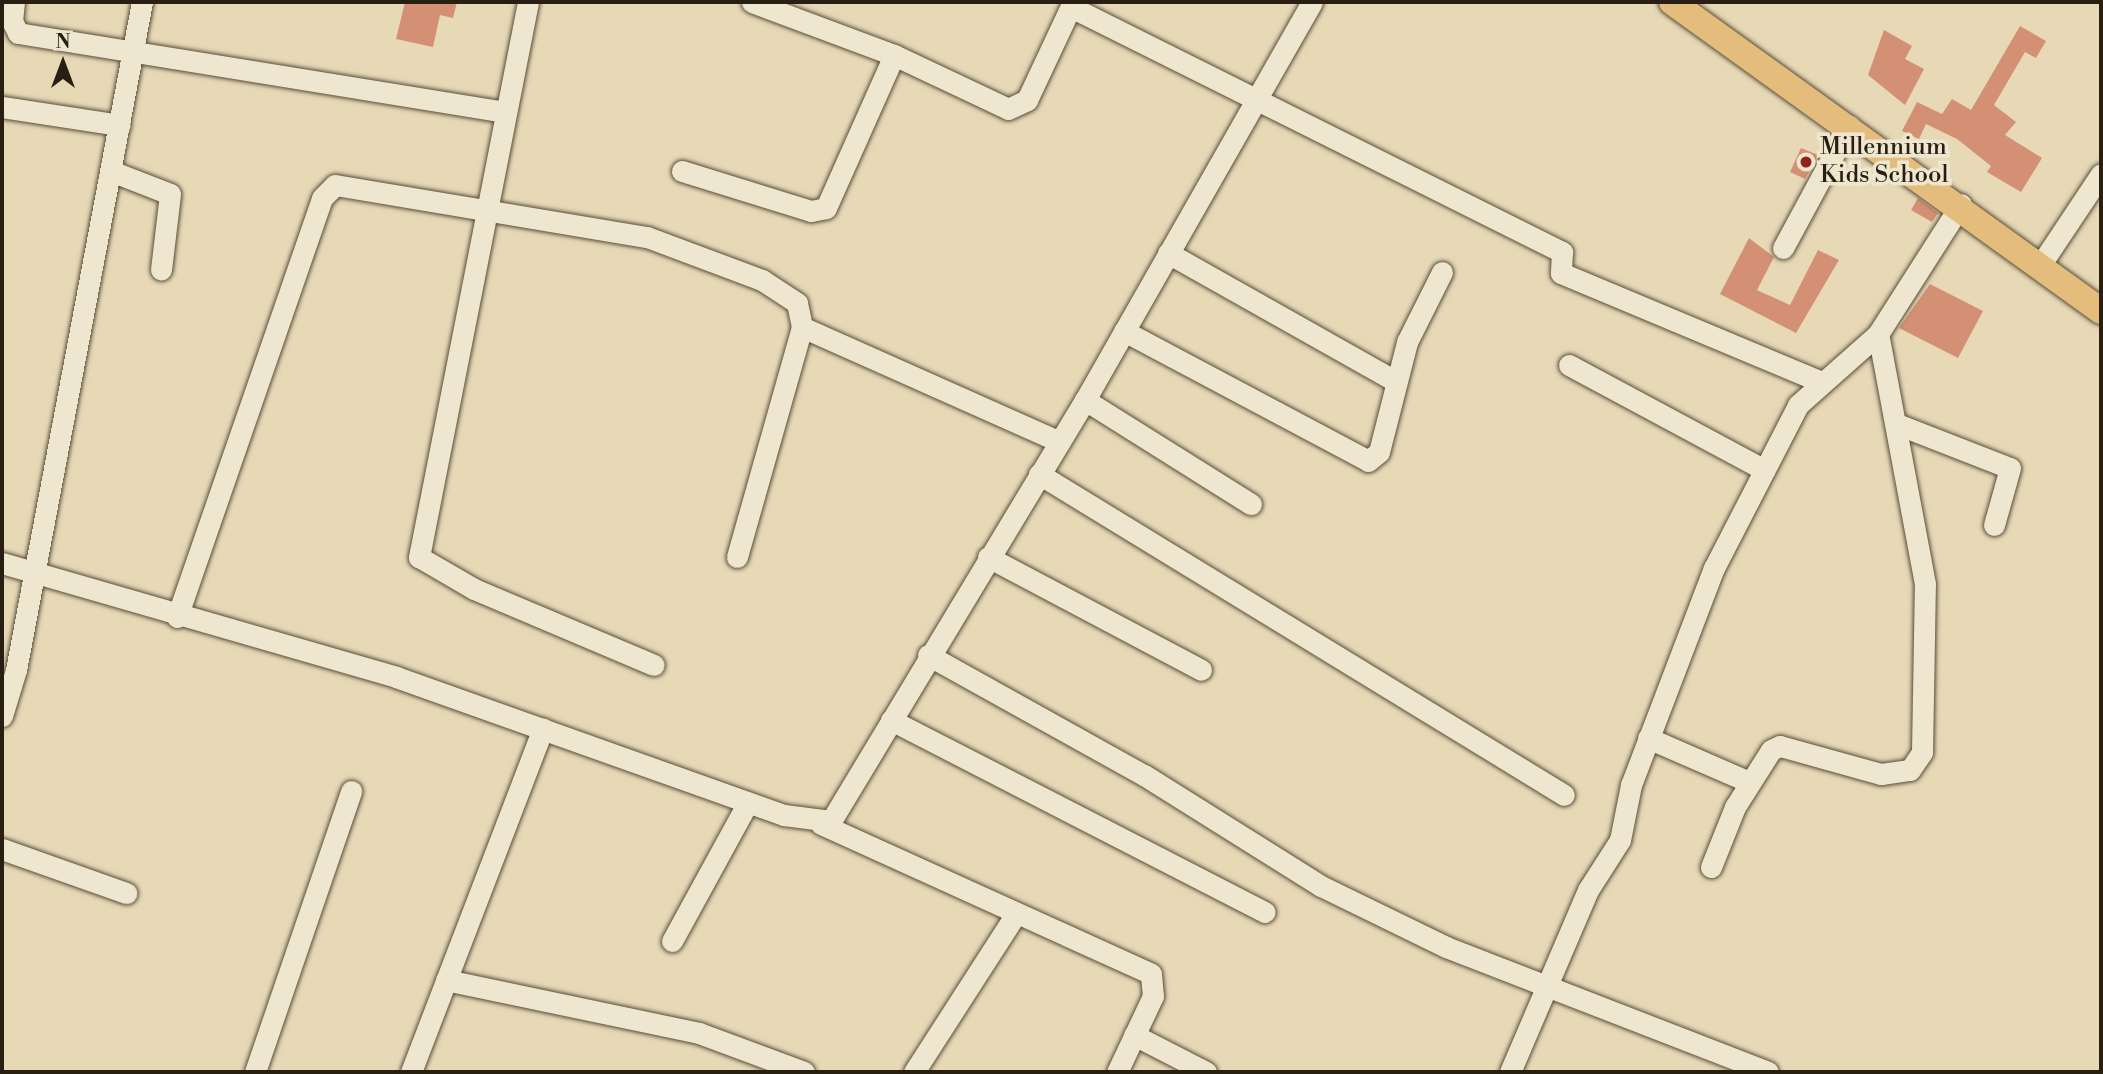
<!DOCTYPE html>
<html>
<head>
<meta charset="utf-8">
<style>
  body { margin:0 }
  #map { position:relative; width:2103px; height:1074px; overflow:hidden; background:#e7d9b6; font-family:"Libre Bodoni",serif }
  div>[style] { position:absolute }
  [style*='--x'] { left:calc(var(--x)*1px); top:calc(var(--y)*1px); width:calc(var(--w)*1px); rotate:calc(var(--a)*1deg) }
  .building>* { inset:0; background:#d49074 }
  .roads { filter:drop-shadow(0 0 2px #584d3b) drop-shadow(0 0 2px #584d3b) }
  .minor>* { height:21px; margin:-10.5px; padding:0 10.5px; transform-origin:10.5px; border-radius:10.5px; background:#efe6d0 }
  .major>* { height:26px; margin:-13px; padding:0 13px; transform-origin:13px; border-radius:13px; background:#e4bc7b }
  .dots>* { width:19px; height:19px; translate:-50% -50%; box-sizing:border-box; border:4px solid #efe6d0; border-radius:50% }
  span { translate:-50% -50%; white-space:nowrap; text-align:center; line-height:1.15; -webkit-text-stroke:7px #efe6d0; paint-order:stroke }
  .poi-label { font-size:24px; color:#281e12 }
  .left { translate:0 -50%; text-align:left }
  .frame { position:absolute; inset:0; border:4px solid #281e12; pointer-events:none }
  .north { position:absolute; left:28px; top:28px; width:70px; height:70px; -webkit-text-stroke:5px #efe6d0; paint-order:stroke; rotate:0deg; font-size:19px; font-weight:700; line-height:28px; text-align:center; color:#281e12 }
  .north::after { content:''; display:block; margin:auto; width:24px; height:32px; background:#281e12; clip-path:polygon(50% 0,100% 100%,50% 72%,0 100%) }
</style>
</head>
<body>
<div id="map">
  <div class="building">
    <div style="clip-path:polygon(405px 2px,457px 2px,453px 18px,440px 15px,433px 47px,396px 39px)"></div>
    <div style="clip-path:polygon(2020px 26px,2046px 41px,2036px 58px,2025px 52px,1994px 105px,2016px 122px,2005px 135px,2042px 158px,2021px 192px,1987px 172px,1991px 166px,1957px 139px,1926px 124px,1919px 139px,1902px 131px,1917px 102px,1942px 114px,1952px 99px,1971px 110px)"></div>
    <div style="clip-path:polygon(1884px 30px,1912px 46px,1905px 59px,1924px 69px,1905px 105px,1868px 75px)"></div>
    <div style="clip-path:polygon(1801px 148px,1818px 155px,1805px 179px,1790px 172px)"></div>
    <div style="clip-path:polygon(1918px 198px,1938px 213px,1932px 222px,1911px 210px)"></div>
    <div style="clip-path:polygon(1749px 238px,1774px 257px,1757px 290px,1790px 305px,1818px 250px,1839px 260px,1796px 333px,1720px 294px)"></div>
    <div style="clip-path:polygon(1930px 284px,1983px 311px,1958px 358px,1899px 328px)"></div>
  </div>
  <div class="roads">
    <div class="minor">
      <div style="--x:14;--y:2;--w:19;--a:96"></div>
      <div style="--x:12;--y:21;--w:13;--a:63"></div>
      <div style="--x:18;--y:33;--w:493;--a:9.2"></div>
      <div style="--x:528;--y:2;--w:566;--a:101.11"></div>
      <div style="--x:419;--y:557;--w:64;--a:30.2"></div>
      <div style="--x:474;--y:589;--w:195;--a:22.9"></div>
      <div style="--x:752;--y:2;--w:152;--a:20.5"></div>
      <div style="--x:894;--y:55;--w:126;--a:25.3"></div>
      <div style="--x:1008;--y:109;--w:21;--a:-25"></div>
      <div style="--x:1027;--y:100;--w:108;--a:-64.9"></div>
      <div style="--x:1071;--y:7;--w:549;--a:26.52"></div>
      <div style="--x:1562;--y:252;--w:21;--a:93"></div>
      <div style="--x:1561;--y:273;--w:283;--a:22.7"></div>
      <div style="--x:2;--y:107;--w:119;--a:8.7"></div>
      <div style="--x:111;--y:171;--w:63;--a:21.3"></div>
      <div style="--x:170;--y:194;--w:76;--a:96.8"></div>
      <div style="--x:682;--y:171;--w:135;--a:17.2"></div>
      <div style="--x:811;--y:211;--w:15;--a:-11"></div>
      <div style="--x:826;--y:208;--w:167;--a:-66"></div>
      <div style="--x:1783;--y:248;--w:139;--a:-61.6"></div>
      <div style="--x:1168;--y:253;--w:261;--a:29.4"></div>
      <div style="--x:2041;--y:264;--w:108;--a:-56.3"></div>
      <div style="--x:802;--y:327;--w:282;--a:24"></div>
      <div style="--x:1124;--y:331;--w:276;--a:28"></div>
      <div style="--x:1368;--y:461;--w:14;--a:-39"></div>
      <div style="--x:1379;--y:452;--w:114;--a:-75.7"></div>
      <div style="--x:1407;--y:342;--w:78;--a:-63.4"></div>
      <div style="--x:1569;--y:365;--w:222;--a:28.2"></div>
      <div style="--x:1085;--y:400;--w:196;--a:32.1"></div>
      <div style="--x:1897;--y:424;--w:121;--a:21.3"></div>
      <div style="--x:2010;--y:468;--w:59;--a:105.7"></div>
      <div style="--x:1039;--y:474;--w:615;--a:31.44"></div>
      <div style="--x:988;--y:557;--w:241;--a:27.9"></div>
      <div style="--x:2;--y:563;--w:410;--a:16.1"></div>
      <div style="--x:396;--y:677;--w:412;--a:19.6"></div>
      <div style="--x:784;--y:815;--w:47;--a:7.3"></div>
      <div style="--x:831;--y:821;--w:492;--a:-58.9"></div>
      <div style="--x:1085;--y:400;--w:458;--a:-60.3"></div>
      <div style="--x:177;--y:617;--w:443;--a:-70.9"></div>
      <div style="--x:322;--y:198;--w:18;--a:-45"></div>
      <div style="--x:335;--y:185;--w:316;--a:9.5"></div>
      <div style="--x:647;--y:237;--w:123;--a:20.5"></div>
      <div style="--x:762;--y:280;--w:42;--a:33.3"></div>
      <div style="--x:797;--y:303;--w:25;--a:78"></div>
      <div style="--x:802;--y:327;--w:239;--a:105.8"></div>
      <div style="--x:928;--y:655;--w:247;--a:29.1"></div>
      <div style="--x:1144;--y:775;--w:209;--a:32.1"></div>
      <div style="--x:1321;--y:886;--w:139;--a:26"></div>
      <div style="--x:1446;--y:947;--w:345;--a:21.2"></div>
      <div style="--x:2;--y:716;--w:48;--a:-73.1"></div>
      <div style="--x:16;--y:670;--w:680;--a:-79.32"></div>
      <div style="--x:891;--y:720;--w:420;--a:27.2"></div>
      <div style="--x:1648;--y:738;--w:110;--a:23.5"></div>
      <div style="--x:821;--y:824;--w:362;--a:24.4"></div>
      <div style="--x:1151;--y:974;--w:22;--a:85"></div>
      <div style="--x:1153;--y:996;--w:84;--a:115.3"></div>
      <div style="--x:2;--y:849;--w:132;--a:19.5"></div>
      <div style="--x:1711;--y:867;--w:65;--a:-68.2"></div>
      <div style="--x:1735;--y:807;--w:67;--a:-57.7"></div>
      <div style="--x:1771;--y:750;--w:10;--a:-24"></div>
      <div style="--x:1780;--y:746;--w:105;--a:15.5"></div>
      <div style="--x:1881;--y:774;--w:29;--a:-8"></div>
      <div style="--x:1910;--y:770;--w:22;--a:-56"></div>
      <div style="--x:1922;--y:752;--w:168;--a:-89"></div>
      <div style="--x:1925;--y:584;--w:254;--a:-100.6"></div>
      <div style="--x:672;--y:941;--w:158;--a:-61.3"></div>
      <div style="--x:446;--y:980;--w:258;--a:11.8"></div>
      <div style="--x:699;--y:1033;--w:112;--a:20.4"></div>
      <div style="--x:1134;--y:1035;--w:81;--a:27.2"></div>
      <div style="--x:255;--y:1072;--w:297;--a:-71.1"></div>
      <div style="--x:411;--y:1072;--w:368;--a:-69"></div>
      <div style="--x:914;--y:1072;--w:188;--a:-57.2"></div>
      <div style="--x:1510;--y:1072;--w:198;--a:-66.8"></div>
      <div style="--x:1588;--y:890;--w:59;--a:-57.4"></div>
      <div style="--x:1620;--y:840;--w:56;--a:-78.7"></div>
      <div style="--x:1631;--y:785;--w:232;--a:-69.1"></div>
      <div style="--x:1714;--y:568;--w:183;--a:-62.7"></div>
      <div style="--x:1798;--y:405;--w:107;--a:-41.6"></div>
      <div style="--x:1878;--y:334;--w:154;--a:-57.4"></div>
    </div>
    <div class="major">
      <div style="--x:1672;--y:2;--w:529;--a:35.76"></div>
    </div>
  </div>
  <div class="dots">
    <div style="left:1806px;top:162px;background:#8f2418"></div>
  </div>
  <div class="poi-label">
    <span class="left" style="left:1820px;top:162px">Millennium<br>Kids School</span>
  </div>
  <div class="frame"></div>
  <div class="north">N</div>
</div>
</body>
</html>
